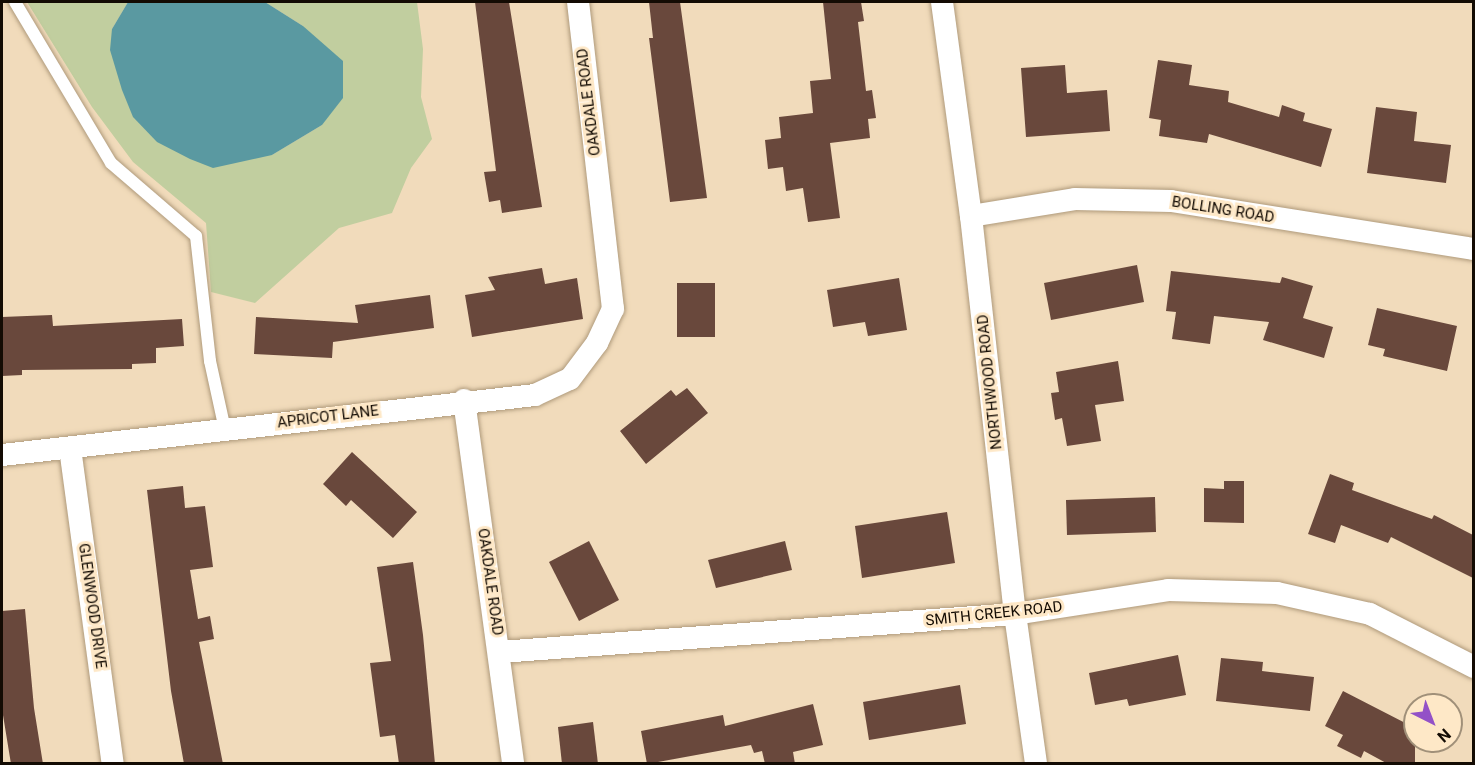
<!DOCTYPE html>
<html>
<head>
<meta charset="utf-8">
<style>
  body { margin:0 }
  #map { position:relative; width:1475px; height:765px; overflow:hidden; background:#f1dbbb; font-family:Roboto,sans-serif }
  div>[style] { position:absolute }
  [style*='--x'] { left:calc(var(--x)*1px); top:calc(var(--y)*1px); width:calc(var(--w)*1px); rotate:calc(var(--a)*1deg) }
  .green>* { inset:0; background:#c1ce9f }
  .water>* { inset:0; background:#5a99a1 }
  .building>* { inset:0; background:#69483c }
  .roads { filter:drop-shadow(0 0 2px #af9a7b) drop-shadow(0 0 2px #af9a7b) }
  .service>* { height:12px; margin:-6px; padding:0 6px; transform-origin:6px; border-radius:6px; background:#fff }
  .minor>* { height:22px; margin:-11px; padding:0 11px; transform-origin:11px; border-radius:11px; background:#fff }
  span { translate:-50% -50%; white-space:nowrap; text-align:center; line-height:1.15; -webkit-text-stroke:6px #fee8c7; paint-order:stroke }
  .street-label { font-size:15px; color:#130b03 }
  .frame { position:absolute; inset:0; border:3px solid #130b03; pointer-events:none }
  .north { position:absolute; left:1403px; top:693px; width:60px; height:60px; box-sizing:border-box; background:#fee8c7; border:2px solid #a09079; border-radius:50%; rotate:138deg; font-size:16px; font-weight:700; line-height:24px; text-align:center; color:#130b03 }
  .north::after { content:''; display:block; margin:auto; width:21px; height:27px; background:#9351c7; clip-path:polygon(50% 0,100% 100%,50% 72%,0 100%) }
</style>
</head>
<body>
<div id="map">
  <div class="green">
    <div style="clip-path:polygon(27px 2px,128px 2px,112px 29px,272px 155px,322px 125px,303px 26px,265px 2px,417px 2px,423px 49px,421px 97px,432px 139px,411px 168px,392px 213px,339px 228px,255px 303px,211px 292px,206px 223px,133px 162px,92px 107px)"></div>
  </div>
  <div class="water">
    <div style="clip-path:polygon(128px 2px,265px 2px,303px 26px,343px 61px,343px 98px,322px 125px,272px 155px,213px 168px,190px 159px,157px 142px,133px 117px,122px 90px,110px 50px,112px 29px)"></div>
  </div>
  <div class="building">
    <div style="clip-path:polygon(475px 2px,509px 2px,542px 207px,502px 213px,500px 200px,489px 202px,484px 172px,496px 171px)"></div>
    <div style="clip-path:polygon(649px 2px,680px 2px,707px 198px,670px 202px,649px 38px,653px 38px)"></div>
    <div style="clip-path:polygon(823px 2px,861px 2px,864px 21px,858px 22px,866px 91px,872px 90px,876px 118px,868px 119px,870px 138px,830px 143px,840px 218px,808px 222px,803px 188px,786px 191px,783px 167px,768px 169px,765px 140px,781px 138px,779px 117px,813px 113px,810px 81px,831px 79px)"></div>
    <div style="clip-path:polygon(1158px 60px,1192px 65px,1189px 85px,1229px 91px,1228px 102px,1279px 117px,1282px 105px,1305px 113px,1303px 121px,1332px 129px,1321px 167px,1209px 134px,1207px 143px,1159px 136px,1161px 120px,1149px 118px)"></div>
    <div style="clip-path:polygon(1065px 65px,1067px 93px,1107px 90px,1110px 131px,1026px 137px,1021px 68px)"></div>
    <div style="clip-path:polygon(1376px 107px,1417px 112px,1414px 141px,1451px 145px,1446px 183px,1367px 173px)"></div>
    <div style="clip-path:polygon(1137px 265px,1144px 302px,1051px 320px,1044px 283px)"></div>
    <div style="clip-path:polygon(542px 268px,545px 284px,577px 278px,583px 319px,472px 337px,465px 295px,495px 290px,488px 277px)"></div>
    <div style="clip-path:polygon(1171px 271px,1280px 283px,1282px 277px,1313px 286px,1303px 318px,1333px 327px,1324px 358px,1263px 340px,1269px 322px,1214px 316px,1210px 344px,1172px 339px,1176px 312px,1166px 311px)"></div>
    <div style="clip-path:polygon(899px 278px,907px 330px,868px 336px,865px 322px,833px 327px,827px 290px)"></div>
    <div style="clip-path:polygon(677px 283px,715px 283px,715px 337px,677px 337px)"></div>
    <div style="clip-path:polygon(430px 295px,434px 328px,333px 342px,332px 358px,254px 354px,256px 317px,358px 323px,355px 305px)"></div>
    <div style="clip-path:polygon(1377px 308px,1457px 326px,1447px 371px,1383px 356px,1385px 349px,1368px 345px)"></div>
    <div style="clip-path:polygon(52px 315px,53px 326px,182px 319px,184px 346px,156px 348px,156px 363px,132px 364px,132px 369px,22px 370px,22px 375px,2px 376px,2px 317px)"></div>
    <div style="clip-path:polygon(1118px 361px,1124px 401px,1095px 405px,1101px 441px,1067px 446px,1062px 418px,1055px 420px,1051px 393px,1059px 392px,1056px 372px)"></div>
    <div style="clip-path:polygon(687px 388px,708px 413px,646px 464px,620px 431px,671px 390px,676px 396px)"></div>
    <div style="clip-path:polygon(352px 452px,417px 512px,393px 538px,351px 500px,346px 506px,323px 484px)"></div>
    <div style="clip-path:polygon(1330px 474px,1354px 483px,1352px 490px,1432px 519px,1434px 515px,1473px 535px,1473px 578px,1391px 537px,1388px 543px,1341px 525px,1335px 543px,1308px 534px)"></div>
    <div style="clip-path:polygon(1224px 481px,1244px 481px,1244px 523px,1204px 522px,1204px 488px,1224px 489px)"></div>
    <div style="clip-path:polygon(183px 486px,185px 508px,205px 506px,213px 567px,190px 570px,198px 619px,210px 616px,214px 639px,199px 642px,223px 764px,184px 764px,171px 691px,147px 490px)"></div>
    <div style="clip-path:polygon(1155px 497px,1156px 532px,1067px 535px,1066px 500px)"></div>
    <div style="clip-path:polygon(947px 512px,955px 563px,862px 578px,855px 526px)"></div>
    <div style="clip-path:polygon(589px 541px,619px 600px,579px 621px,549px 562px)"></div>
    <div style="clip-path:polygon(785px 541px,792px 570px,716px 588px,708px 560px)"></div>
    <div style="clip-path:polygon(413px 562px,423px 635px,435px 764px,399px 764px,395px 735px,380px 737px,370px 663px,391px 661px,377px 567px)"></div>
    <div style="clip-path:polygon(25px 609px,34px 708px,43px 764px,11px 764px,2px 709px,2px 611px)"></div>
    <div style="clip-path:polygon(1178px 655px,1186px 695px,1129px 706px,1127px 699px,1095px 705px,1089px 673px)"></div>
    <div style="clip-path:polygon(1221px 658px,1263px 662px,1262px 671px,1314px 677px,1310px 711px,1216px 701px)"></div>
    <div style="clip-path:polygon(960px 685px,966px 724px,869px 740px,863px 702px)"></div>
    <div style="clip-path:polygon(1343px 691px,1415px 728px,1415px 764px,1388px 764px,1364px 751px,1361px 758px,1337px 746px,1343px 735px,1325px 726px)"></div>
    <div style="clip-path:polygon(813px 704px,823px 745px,793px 752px,795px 764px,765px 764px,762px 751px,754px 753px,751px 745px,647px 764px,641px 731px,723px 715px,725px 726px)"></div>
    <div style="clip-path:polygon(593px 722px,598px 764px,562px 764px,558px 727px)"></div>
  </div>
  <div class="roads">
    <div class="service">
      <div style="--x:15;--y:2;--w:187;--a:59.2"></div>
      <div style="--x:111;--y:163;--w:112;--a:40.7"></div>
      <div style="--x:196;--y:236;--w:126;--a:83.6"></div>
      <div style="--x:210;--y:361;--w:71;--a:77.7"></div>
    </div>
    <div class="minor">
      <div style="--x:942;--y:2;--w:216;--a:82.3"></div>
      <div style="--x:971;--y:216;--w:400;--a:83.7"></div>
      <div style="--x:1015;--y:614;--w:151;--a:82"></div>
      <div style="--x:971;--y:216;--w:105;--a:-9.3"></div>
      <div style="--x:1075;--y:199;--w:96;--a:1.2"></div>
      <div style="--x:1171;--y:201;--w:307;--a:9"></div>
      <div style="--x:464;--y:400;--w:367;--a:82.3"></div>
      <div style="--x:70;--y:448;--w:319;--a:82.3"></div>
      <div style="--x:2;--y:455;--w:536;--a:-6.42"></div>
      <div style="--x:535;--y:395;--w:38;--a:-25"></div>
      <div style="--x:570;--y:379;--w:45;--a:-53.1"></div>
      <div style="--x:597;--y:343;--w:38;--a:-65"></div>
      <div style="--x:613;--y:309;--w:309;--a:-96.5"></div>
      <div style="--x:500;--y:652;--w:516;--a:-4.22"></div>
      <div style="--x:1015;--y:614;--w:155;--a:-8.9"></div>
      <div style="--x:1168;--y:590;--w:109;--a:1.6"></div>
      <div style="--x:1277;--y:593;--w:95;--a:12.7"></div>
      <div style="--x:1370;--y:614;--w:117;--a:27"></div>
    </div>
  </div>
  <div class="street-label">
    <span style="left:589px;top:102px;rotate:-97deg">OAKDALE ROAD</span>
    <span style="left:1223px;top:210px;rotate:9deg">BOLLING ROAD</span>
    <span style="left:990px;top:382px;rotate:-96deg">NORTHWOOD ROAD</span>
    <span style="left:328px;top:417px;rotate:-7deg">APRICOT LANE</span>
    <span style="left:490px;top:582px;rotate:82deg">OAKDALE ROAD</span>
    <span style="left:92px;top:606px;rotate:82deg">GLENWOOD DRIVE</span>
    <span style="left:994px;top:614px;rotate:-6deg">SMITH CREEK ROAD</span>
  </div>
  <div class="frame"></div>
  <div class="north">N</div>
</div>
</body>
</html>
